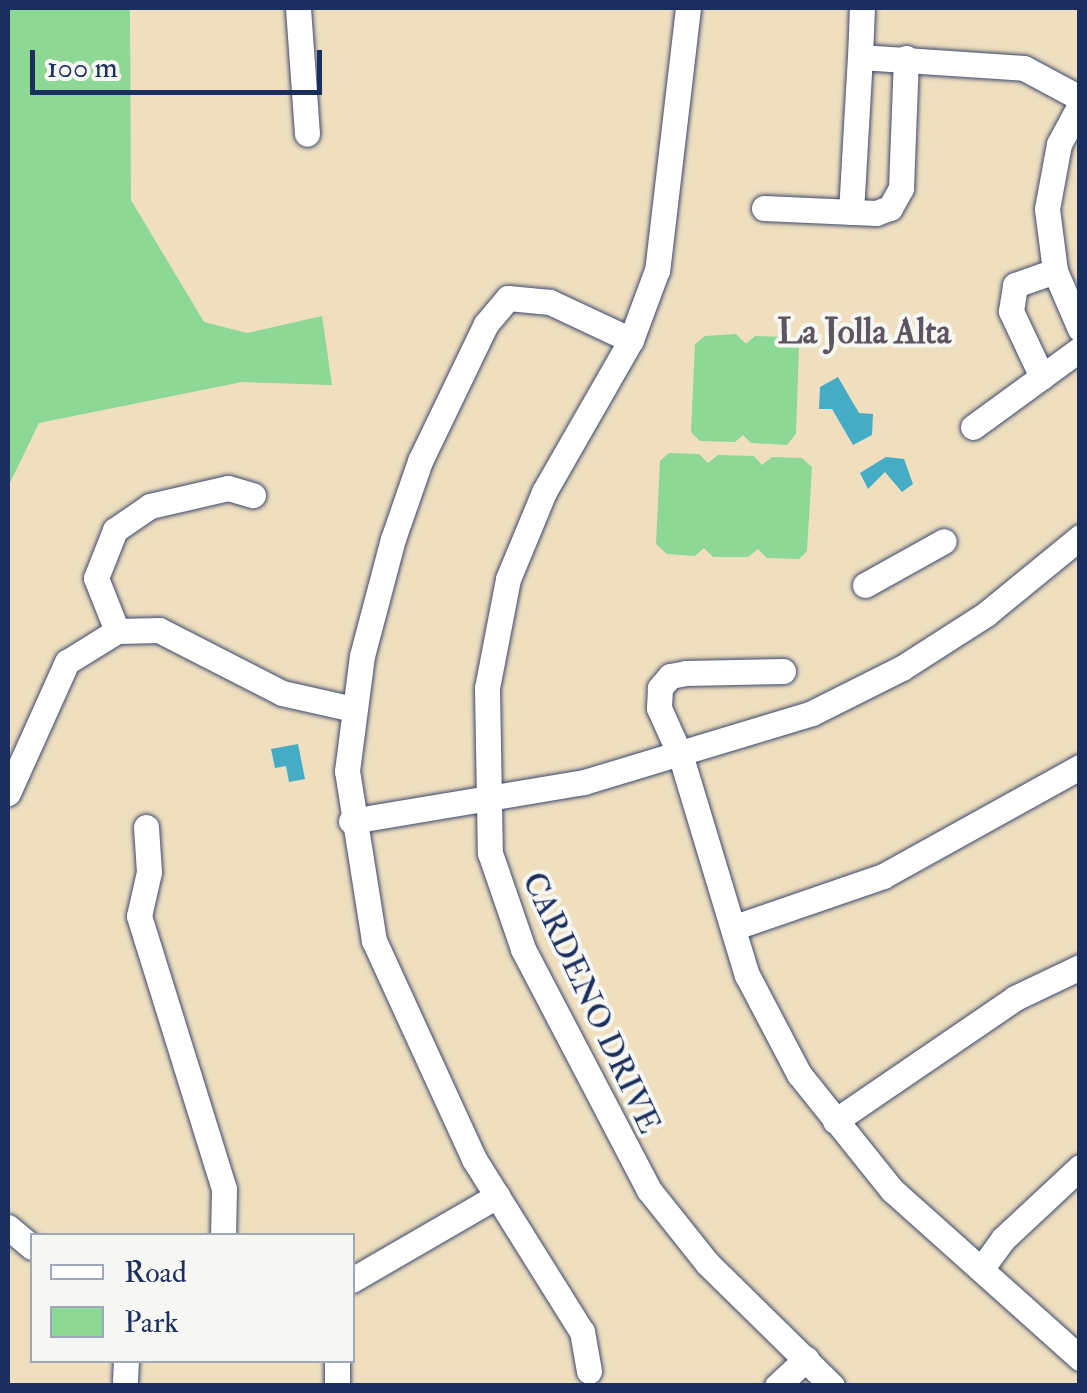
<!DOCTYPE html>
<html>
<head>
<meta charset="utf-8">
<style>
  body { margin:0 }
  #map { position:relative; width:1087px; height:1393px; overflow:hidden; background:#efdfbf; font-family:"IM FELL Double Pica",serif }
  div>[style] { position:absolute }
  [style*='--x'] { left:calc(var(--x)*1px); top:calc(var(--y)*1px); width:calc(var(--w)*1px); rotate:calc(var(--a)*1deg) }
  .green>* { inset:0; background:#8dd895 }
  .water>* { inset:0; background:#44acc4 }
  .roads { filter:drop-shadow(0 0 2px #3b496d) drop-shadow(0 0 2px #3b496d) }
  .minor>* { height:25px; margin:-12.5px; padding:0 12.5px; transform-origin:12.5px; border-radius:12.5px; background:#fff }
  span { translate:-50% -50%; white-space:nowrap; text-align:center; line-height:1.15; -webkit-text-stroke:8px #f6f6f2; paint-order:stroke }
  .street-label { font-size:32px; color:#1b2f5e }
  .neighbourhood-label { font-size:35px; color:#5d5660; font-weight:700 }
  .frame { position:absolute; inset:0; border:10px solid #1b2f5e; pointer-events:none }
  .legend { position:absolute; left:30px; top:1233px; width:325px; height:130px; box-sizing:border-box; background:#f6f6f2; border:2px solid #9ea6b7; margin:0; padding:12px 18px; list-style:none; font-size:30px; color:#1b2f5e }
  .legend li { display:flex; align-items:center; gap:20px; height:50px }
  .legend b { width:50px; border:2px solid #9ea6b7 }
  .scale { position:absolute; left:30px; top:50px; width:292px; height:45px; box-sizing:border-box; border:5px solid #1b2f5e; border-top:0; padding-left:12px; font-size:30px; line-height:35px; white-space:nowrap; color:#1b2f5e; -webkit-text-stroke:8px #f6f6f2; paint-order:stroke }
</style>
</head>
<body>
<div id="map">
  <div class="green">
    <div style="clip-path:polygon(8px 8px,130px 8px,131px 200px,204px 322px,247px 333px,322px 316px,332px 385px,242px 382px,39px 423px,8px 487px)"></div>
    <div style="clip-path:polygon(736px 334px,746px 344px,755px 336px,791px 337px,799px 346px,796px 434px,787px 445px,751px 443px,743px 435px,735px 442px,700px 441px,691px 432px,695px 344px,705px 336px)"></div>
    <div style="clip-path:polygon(669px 453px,699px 454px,708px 463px,718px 455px,754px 456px,762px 465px,772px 457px,802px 458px,812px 467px,807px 551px,799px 559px,767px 558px,758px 549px,748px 557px,713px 557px,704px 548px,695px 556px,667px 554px,656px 544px,660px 461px)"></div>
  </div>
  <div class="water">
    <div style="clip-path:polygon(838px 377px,859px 413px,873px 414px,872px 435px,853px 445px,832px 409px,819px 409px,820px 387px)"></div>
    <div style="clip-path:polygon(886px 457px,904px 459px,913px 484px,902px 492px,885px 472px,868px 489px,860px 473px)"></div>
    <div style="clip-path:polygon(298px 744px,305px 779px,289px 782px,286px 766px,275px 768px,271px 749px)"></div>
  </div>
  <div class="roads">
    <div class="minor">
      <div style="--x:298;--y:8;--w:126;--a:85.9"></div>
      <div style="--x:688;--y:8;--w:264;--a:96.7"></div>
      <div style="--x:657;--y:270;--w:75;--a:110.4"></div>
      <div style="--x:631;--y:340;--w:175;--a:119.8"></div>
      <div style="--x:544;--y:492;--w:94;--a:112.5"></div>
      <div style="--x:508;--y:579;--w:111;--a:100.9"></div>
      <div style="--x:487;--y:688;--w:165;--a:89"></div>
      <div style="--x:490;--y:853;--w:102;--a:71"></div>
      <div style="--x:523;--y:949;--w:272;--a:62.4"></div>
      <div style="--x:649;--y:1190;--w:93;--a:51.5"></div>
      <div style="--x:707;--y:1263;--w:175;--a:44.5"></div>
      <div style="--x:860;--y:57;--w:49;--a:-87.7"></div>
      <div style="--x:1080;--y:105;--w:44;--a:118.3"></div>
      <div style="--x:1059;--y:144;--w:66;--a:100.5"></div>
      <div style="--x:1047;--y:209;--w:63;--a:82.6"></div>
      <div style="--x:1055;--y:271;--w:63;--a:66.7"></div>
      <div style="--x:764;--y:208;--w:112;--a:2.6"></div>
      <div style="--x:876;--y:213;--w:15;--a:-20"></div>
      <div style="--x:890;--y:208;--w:23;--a:-61"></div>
      <div style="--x:901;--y:188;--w:130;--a:-87.8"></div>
      <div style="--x:851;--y:212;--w:155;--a:-86.7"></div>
      <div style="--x:860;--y:57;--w:164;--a:3.8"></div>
      <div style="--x:1024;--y:68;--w:64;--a:28.2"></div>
      <div style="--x:1042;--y:377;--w:73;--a:-115.2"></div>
      <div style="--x:1011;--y:311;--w:26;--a:-81"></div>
      <div style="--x:1015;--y:285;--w:42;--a:-19.3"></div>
      <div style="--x:973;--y:427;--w:132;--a:-36.1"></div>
      <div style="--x:865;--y:585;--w:90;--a:-29.1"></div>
      <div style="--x:117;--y:631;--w:57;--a:-111.6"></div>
      <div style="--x:96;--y:578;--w:52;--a:-68.4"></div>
      <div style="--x:115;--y:530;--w:42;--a:-34.4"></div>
      <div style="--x:150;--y:506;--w:80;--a:-13"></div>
      <div style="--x:228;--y:488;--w:26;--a:16"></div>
      <div style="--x:783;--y:671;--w:97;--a:178.8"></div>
      <div style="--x:686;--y:673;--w:16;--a:169"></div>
      <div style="--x:670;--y:676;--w:16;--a:130"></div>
      <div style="--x:660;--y:688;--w:20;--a:93"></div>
      <div style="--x:659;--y:708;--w:54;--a:65.8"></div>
      <div style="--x:681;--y:757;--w:228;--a:73.2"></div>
      <div style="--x:747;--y:975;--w:112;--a:62.3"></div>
      <div style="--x:799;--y:1074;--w:149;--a:51.3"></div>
      <div style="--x:892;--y:1190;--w:252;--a:41.8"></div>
      <div style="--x:8;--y:793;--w:144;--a:-65.8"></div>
      <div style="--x:67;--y:662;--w:59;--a:-31.8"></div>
      <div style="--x:117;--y:631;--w:42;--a:-1.4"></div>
      <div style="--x:159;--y:630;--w:138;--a:27.1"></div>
      <div style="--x:282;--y:693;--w:73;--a:12.7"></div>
      <div style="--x:351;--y:821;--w:236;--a:-9.5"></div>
      <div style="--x:584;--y:782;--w:238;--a:-16.8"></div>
      <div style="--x:812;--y:713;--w:101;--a:-26.6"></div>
      <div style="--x:902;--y:668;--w:100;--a:-32.7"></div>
      <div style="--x:986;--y:614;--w:122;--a:-39.3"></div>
      <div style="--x:146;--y:827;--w:45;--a:86.2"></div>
      <div style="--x:149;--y:872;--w:45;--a:102.8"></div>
      <div style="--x:139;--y:916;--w:286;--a:72.7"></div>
      <div style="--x:224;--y:1189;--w:47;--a:91.2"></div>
      <div style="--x:735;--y:927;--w:157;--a:-19"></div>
      <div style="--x:883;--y:876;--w:225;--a:-29"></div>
      <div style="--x:835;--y:1121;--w:218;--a:-34.3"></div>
      <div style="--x:1015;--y:998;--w:72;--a:-25.5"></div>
      <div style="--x:8;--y:1227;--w:31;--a:40"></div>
      <div style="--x:982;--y:1268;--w:36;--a:-54"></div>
      <div style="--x:1003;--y:1239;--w:105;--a:-43.1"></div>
      <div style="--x:352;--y:1280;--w:168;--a:-30.1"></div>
      <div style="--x:337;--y:1360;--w:26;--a:90"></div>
      <div style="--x:589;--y:1371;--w:40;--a:-100"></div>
      <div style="--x:582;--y:1332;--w:204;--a:-122"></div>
      <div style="--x:474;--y:1159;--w:240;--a:-114.6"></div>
      <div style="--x:374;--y:941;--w:172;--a:-99"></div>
      <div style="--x:347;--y:771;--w:116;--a:-82.6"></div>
      <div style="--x:362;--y:656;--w:121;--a:-75.2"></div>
      <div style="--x:393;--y:539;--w:83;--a:-70.9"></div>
      <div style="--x:420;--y:461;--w:152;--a:-64.3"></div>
      <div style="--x:486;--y:324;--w:34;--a:-50"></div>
      <div style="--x:508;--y:298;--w:42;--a:5.4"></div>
      <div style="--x:550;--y:302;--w:89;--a:25.1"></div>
      <div style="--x:125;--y:1380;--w:20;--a:-87"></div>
      <div style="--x:777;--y:1386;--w:40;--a:-43"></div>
    </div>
  </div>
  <div class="street-label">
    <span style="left:591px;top:1003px;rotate:65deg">CARDENO DRIVE</span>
  </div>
  <div class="neighbourhood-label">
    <span style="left:864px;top:332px">La Jolla Alta</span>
  </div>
  <div class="frame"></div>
  <ul class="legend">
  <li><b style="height:12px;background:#fff"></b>Road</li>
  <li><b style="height:28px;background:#8dd895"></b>Park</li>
  </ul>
  <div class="scale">100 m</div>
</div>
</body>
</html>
